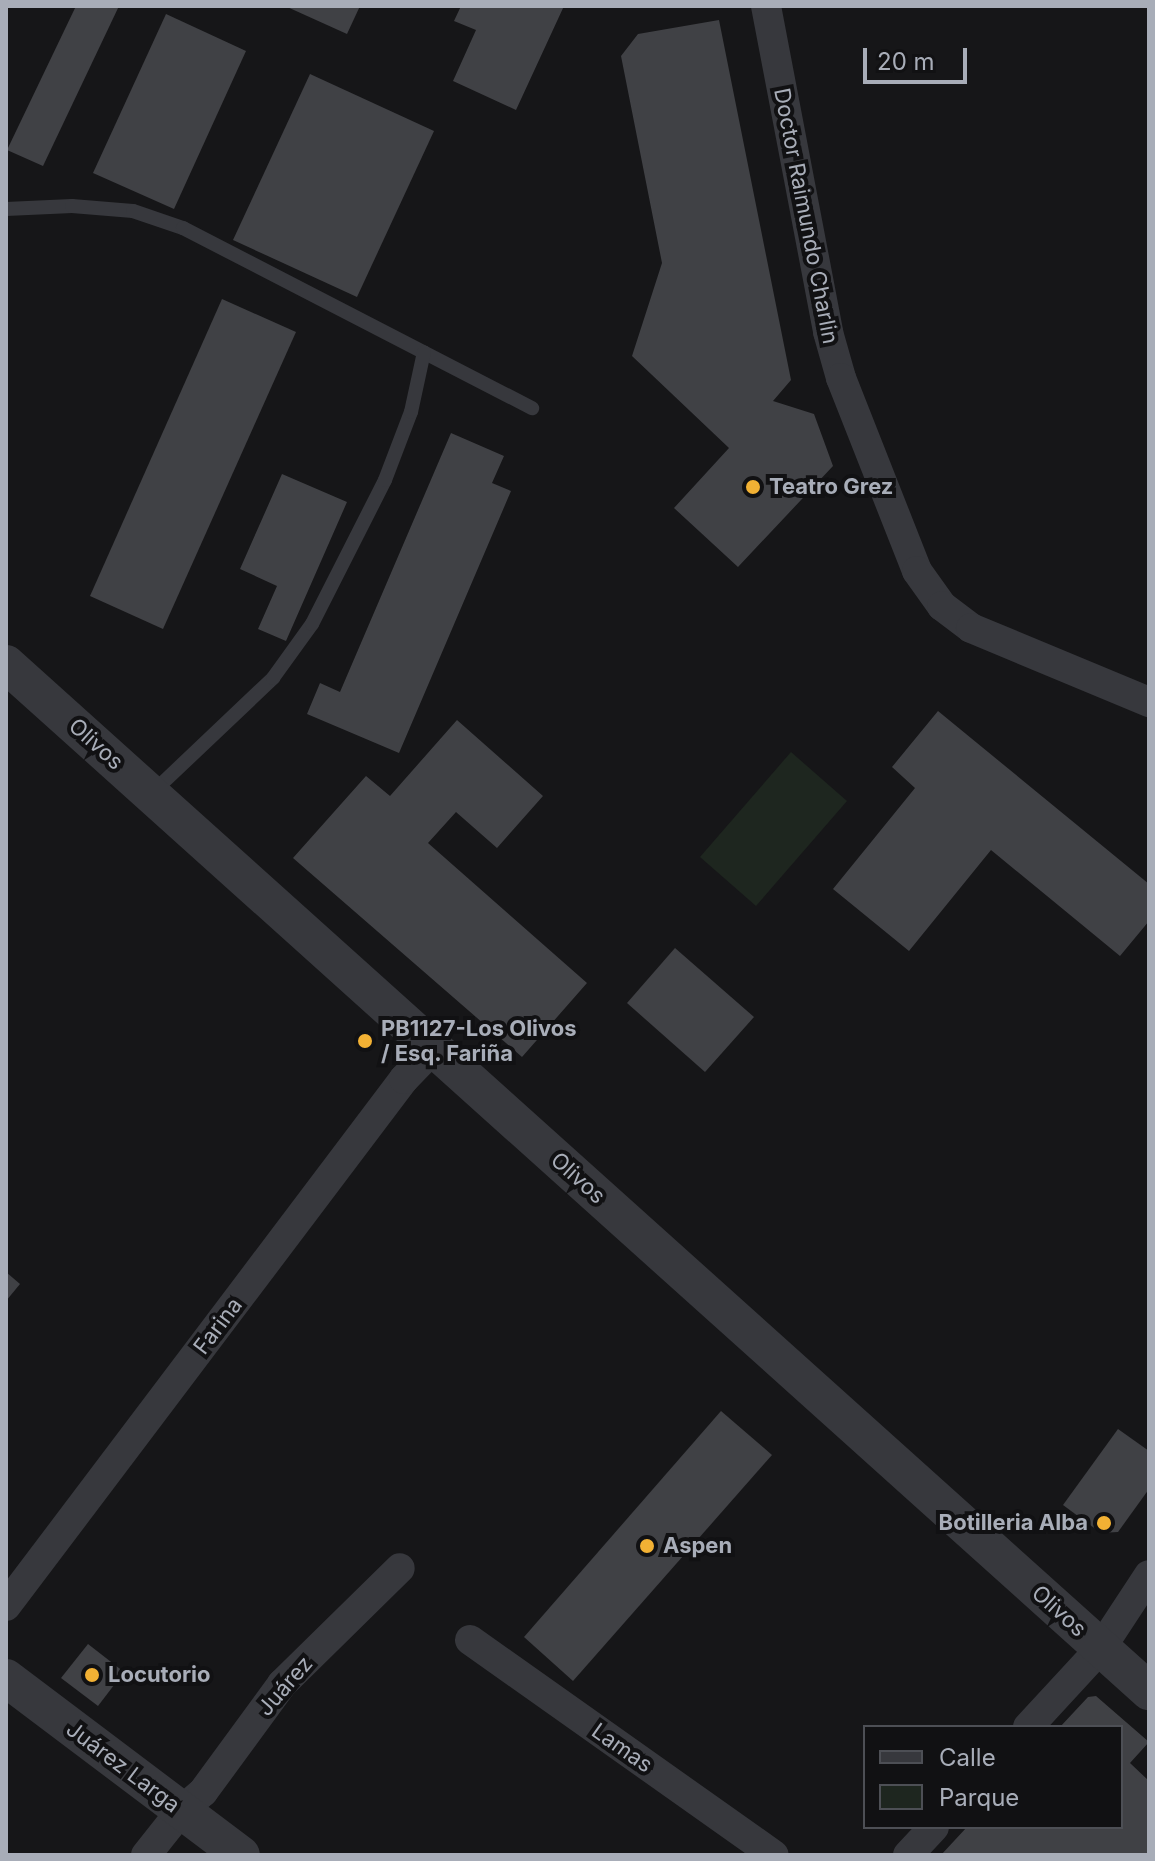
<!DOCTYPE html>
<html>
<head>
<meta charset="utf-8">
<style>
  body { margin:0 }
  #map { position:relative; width:1155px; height:1861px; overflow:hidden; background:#161618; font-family:Inter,sans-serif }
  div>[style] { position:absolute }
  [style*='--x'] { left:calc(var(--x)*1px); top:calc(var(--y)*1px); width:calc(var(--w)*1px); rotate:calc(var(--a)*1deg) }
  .green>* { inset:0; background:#1e261f }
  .building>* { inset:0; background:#404145 }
  .service>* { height:14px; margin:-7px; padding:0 7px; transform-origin:7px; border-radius:7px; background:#37383d }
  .minor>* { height:30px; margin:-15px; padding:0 15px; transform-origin:15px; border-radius:15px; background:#37383d }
  .tertiary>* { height:38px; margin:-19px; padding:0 19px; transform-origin:19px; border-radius:19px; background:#37383d }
  .dots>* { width:22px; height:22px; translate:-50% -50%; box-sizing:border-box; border:4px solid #111113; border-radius:50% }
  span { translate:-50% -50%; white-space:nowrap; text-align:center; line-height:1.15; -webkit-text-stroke:8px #111113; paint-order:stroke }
  .street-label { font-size:22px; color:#a8adb8 }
  .poi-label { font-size:22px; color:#a8adb8; font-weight:700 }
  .left { translate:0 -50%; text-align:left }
  .right { translate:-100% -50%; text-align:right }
  .frame { position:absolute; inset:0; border:8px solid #a8adb8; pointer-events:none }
  .legend { position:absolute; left:863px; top:1725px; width:260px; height:104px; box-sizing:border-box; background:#111113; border:2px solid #4d4f55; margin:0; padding:10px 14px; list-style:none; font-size:24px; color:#a8adb8 }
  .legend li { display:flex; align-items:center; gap:16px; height:40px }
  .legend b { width:40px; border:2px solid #4d4f55 }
  .scale { position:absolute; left:863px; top:48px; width:104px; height:36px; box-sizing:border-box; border:4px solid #a8adb8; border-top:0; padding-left:10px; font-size:24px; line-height:28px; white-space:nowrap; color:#a8adb8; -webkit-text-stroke:6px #111113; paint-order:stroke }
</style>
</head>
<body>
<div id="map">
  <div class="green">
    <div style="clip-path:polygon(791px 752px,847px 801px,756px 906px,700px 857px)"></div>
  </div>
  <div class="building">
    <div style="clip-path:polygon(76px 6px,119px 6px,43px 166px,7px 150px)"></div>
    <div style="clip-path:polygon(285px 6px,360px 6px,347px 34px)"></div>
    <div style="clip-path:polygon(461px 6px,564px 6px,516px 110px,453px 81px,476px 30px,454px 21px)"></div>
    <div style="clip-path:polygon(166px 14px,246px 51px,174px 209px,93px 173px)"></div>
    <div style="clip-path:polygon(719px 20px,791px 380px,773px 401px,814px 414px,833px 466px,738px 567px,674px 508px,729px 448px,632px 356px,662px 263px,621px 56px,638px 34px)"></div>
    <div style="clip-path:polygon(310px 74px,434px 131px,357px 297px,233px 240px)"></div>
    <div style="clip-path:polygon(222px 299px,296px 332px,163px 629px,90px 596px)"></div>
    <div style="clip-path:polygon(451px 433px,504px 456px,492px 483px,511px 491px,399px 753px,307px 714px,320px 683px,340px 692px)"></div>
    <div style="clip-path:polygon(282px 474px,347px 502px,286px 641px,258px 629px,277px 586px,240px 569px)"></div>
    <div style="clip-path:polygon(938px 711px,1149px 884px,1149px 921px,1120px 956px,991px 850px,909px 951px,833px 889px,915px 788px,892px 767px)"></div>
    <div style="clip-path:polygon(457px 720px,543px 796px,497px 848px,456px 812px,428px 843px,587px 983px,522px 1057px,293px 858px,366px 776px,390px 796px)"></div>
    <div style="clip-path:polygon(675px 948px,754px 1017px,705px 1072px,627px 1003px)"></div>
    <div style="clip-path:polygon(6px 1272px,20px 1284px,6px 1301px)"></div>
    <div style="clip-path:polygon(721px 1411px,772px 1455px,573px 1681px,524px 1637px)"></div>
    <div style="clip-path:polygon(1118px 1429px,1149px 1451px,1149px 1489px,1118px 1532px,1101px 1533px,1063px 1505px)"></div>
    <div style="clip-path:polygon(88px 1644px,124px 1672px,98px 1706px,61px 1678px)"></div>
    <div style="clip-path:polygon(1096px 1696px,1149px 1742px,1130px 1763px,1149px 1781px,1149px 1855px,941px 1855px,967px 1827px,1121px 1827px,1121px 1727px,1060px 1727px,1088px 1697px)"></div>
  </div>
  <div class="service">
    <div style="--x:6;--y:209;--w:66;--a:-2.6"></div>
    <div style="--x:72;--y:206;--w:61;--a:4.7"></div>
    <div style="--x:133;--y:211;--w:53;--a:18.8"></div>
    <div style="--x:183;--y:228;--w:393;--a:27.3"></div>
    <div style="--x:153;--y:792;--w:166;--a:-43.5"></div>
    <div style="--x:273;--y:678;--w:67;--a:-54.2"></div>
    <div style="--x:312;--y:624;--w:161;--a:-63.1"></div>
    <div style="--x:385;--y:480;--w:73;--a:-69.1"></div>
    <div style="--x:411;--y:412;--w:61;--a:-77.8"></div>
  </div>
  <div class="minor">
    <div style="--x:766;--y:6;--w:332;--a:79.2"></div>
    <div style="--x:828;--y:332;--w:48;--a:74.2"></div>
    <div style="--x:841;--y:378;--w:207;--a:68.5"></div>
    <div style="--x:917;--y:571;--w:43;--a:54.5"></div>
    <div style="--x:942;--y:606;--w:36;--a:37"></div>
    <div style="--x:971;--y:628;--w:193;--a:22.6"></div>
    <div style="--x:6;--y:1606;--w:660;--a:-52.94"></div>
    <div style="--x:404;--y:1079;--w:42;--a:-46"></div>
    <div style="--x:470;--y:1640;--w:372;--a:35.3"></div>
    <div style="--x:1028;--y:1727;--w:108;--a:-47.3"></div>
    <div style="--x:1101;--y:1648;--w:87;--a:-56.7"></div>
    <div style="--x:146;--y:1855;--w:56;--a:-51.5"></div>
    <div style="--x:181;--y:1811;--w:29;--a:-41"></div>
    <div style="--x:203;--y:1792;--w:134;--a:-53.8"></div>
    <div style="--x:282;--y:1684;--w:165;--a:-44.5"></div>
    <div style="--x:908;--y:1855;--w:38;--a:-47"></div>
  </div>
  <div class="tertiary">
    <div style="--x:6;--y:664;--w:1537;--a:41.94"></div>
    <div style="--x:6;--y:1678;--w:294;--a:37"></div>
  </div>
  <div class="dots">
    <div style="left:753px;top:487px;background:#f2b134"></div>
    <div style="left:365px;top:1041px;background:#f2b134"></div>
    <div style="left:1104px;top:1523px;background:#f2b134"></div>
    <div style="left:647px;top:1546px;background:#f2b134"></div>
    <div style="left:92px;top:1675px;background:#f2b134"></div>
  </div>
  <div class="street-label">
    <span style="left:806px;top:216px;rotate:79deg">Doctor Raimundo Charlin</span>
    <span style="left:96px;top:744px;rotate:42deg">Olivos</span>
    <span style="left:578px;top:1178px;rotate:42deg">Olivos</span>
    <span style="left:218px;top:1326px;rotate:-53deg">Farina</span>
    <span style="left:1059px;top:1611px;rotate:42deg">Olivos</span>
    <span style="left:285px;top:1686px;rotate:-49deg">Juárez</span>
    <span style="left:622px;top:1748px;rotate:35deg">Lamas</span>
    <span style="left:123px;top:1767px;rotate:37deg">Juárez Larga</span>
  </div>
  <div class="poi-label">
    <span class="left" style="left:769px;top:487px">Teatro Grez</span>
    <span class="left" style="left:381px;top:1041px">PB1127-Los Olivos<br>/ Esq. Fariña</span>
    <span class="right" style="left:1088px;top:1523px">Botilleria Alba</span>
    <span class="left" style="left:663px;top:1546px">Aspen</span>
    <span class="left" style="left:108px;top:1675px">Locutorio</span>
  </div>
  <div class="frame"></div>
  <ul class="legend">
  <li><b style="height:10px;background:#37383d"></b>Calle</li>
  <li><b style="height:22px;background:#1e261f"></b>Parque</li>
  </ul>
  <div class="scale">20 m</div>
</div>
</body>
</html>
